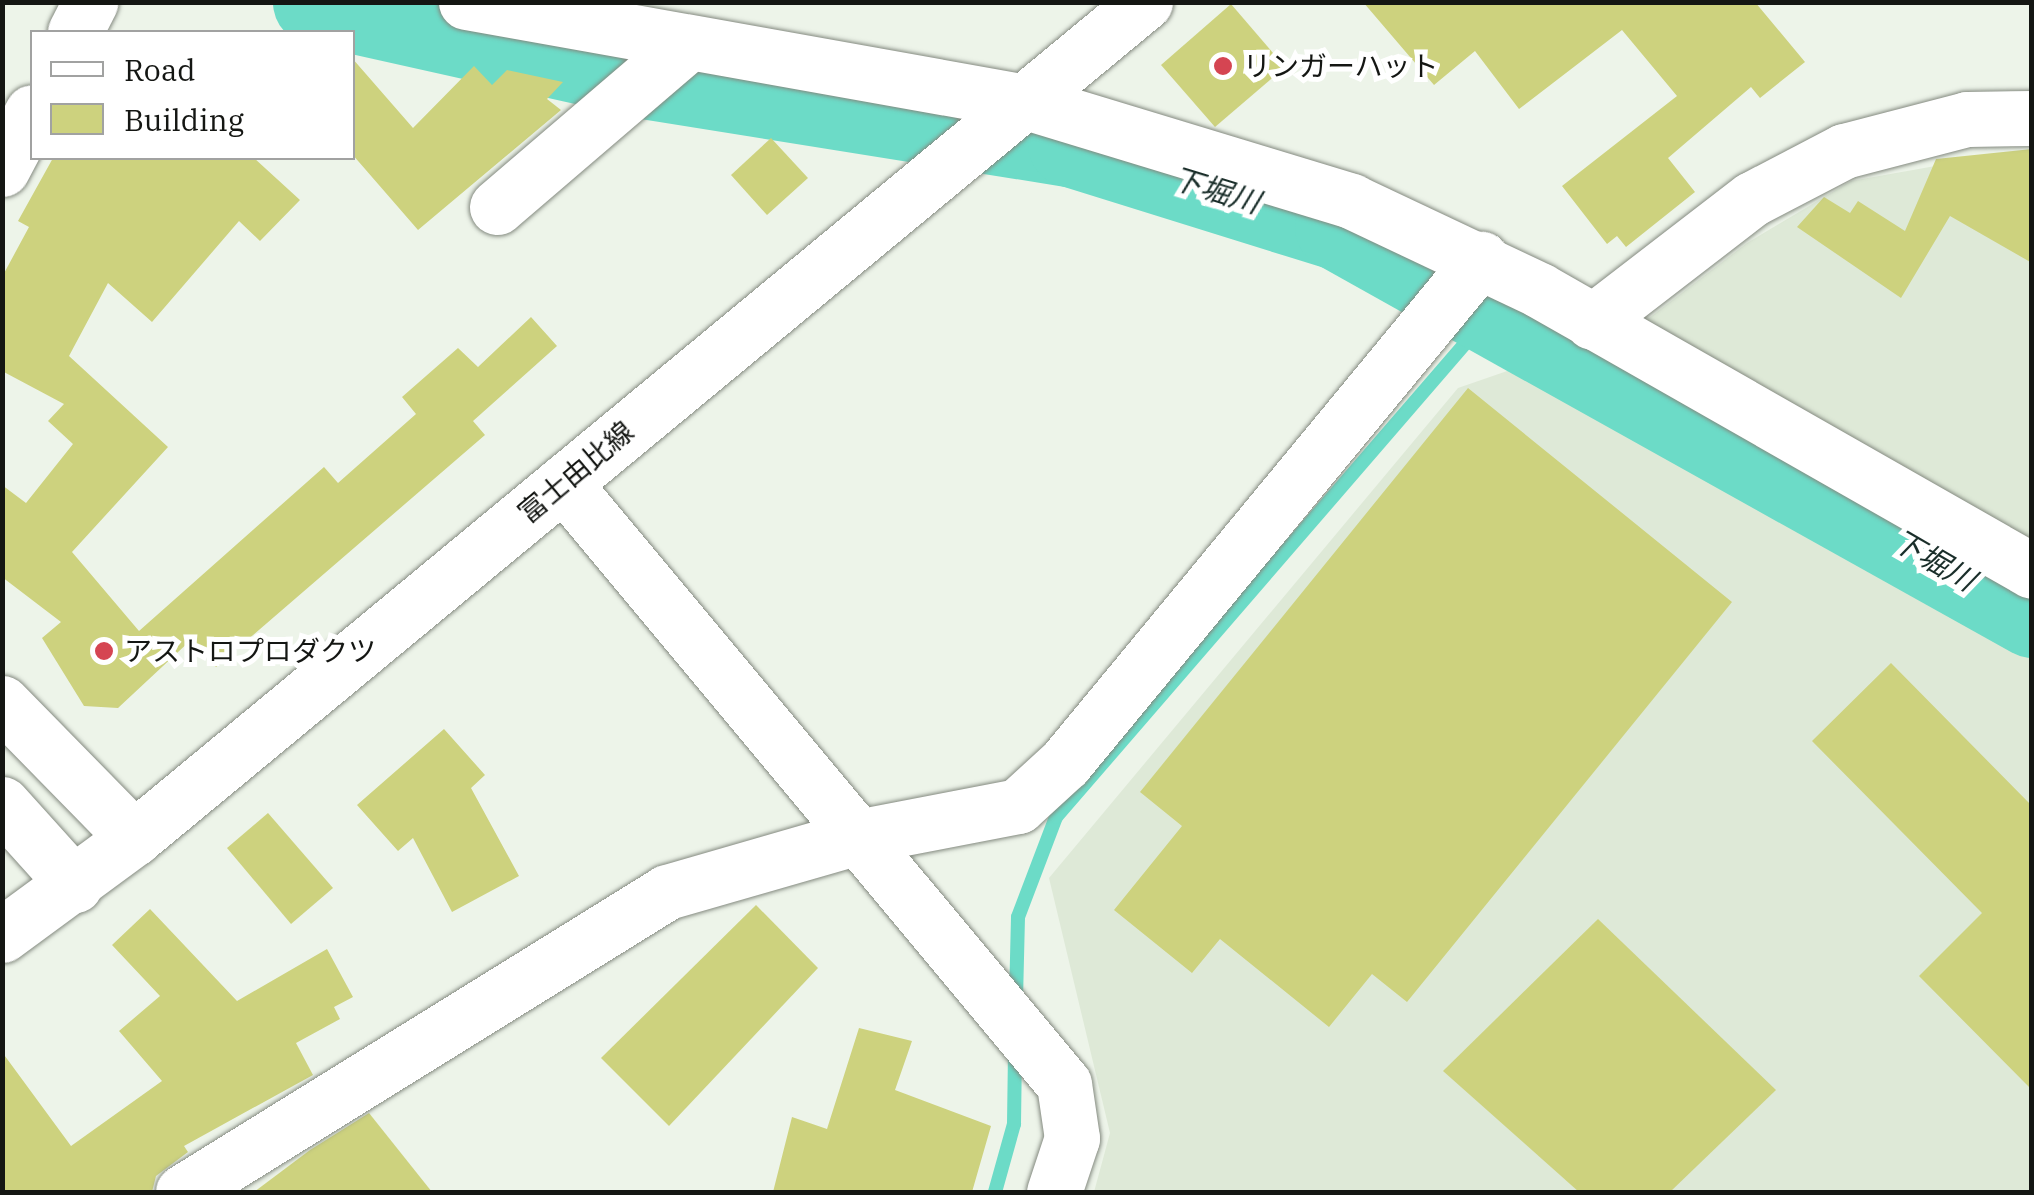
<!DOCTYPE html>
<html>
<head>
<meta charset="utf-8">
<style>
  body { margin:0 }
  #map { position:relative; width:2034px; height:1195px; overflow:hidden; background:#edf4e9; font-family:"IBM Plex Serif","Noto Sans JP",serif }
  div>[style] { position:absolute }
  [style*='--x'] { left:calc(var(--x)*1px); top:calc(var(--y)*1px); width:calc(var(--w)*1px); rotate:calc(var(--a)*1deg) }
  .built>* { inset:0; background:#dee9d7 }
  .stream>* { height:14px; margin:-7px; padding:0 7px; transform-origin:7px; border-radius:7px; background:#6cdbc7 }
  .river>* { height:85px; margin:-42.5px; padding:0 42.5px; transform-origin:42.5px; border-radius:42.5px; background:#6cdbc7 }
  .building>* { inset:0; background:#cdd27e }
  .roads { filter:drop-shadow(0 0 2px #848a80) drop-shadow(0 0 2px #848a80) }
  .minor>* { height:55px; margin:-27.5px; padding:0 27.5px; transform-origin:27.5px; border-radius:27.5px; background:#fff }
  .major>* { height:55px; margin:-27.5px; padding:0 27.5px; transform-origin:27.5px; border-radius:27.5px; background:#fff }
  .dots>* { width:28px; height:28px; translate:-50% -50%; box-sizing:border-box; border:5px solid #fff; border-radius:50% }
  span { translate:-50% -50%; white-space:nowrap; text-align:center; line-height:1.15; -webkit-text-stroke:10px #fff; paint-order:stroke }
  .poi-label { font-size:28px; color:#141613 }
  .left { translate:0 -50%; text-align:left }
  .street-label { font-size:28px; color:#141613 }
  .water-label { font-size:30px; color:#1a2e2a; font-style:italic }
  .frame { position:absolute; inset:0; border:5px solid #141613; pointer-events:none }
  .legend { position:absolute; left:30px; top:30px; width:325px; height:130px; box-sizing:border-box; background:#fff; border:2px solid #a1a2a1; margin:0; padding:12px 18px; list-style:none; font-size:30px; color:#141613 }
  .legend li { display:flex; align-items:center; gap:20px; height:50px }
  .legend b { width:50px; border:2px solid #a1a2a1 }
</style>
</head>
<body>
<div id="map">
  <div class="built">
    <div style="clip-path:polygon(2031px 149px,2031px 1192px,1094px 1192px,1110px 1133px,1049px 878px,1458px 388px,1640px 325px,1747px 243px,1851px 181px)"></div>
  </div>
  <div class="stream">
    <div style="--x:1016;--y:999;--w:82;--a:-88.6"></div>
    <div style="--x:1018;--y:917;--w:107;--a:-69.2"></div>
    <div style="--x:1056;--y:817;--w:671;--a:-49.17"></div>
    <div style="--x:995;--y:1192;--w:71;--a:-74.4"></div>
    <div style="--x:1014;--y:1124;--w:73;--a:-89.2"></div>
  </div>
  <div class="river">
    <div style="--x:315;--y:2;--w:343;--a:12.6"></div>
    <div style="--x:650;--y:77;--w:425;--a:9.1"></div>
    <div style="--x:1070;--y:144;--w:280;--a:17.3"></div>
    <div style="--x:1337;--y:227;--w:796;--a:29.17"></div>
  </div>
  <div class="building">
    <div style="clip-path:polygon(1363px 2px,1755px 2px,1805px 62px,1760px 98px,1751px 87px,1668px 158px,1695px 192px,1626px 247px,1617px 236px,1607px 244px,1562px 186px,1677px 96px,1622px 30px,1519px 109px,1475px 51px,1434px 85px)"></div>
    <div style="clip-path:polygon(1231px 4px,1285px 67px,1215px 127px,1161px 65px)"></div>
    <div style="clip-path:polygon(352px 58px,413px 128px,474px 66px,492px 85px,507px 70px,563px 82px,547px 99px,561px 110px,418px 230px,352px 154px)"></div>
    <div style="clip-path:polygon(771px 138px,808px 178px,767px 215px,731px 175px)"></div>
    <div style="clip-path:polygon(2032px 149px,2032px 263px,1950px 216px,1901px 298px,1797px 227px,1824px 197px,1850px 213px,1858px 201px,1905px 231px,1936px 159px)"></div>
    <div style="clip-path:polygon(53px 158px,254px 158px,300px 200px,260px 241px,239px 221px,152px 322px,108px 283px,69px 356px,168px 447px,72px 552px,139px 631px,324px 467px,338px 483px,416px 414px,402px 397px,458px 348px,478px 367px,531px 317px,557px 346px,473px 421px,485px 435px,216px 667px,192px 639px,118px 708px,84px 706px,42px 638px,61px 622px,2px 577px,2px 485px,26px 503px,73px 444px,48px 421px,64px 404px,2px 371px,2px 277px,29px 227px,18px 221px)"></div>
    <div style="clip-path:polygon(1468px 388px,1732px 602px,1407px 1002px,1372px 974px,1329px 1027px,1220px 939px,1192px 973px,1114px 910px,1182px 826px,1140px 792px)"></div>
    <div style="clip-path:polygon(1891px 663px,2032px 806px,2032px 1090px,1919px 976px,1982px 913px,1812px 741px)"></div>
    <div style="clip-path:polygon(444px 729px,485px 775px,471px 788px,519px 876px,452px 912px,413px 838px,398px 851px,357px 805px)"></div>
    <div style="clip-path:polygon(268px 813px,333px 888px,291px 924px,227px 848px)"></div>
    <div style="clip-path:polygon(756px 905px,818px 968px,669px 1126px,601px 1058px)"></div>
    <div style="clip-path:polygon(150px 909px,237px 1001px,327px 949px,353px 997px,334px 1007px,340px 1019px,296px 1043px,313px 1075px,184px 1146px,188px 1152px,156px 1176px,152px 1192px,2px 1192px,2px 1052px,71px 1146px,162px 1081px,119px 1031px,160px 996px,112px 945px)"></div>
    <div style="clip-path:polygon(1598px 919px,1776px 1090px,1670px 1192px,1579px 1192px,1443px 1071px)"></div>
    <div style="clip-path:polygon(859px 1028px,912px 1041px,895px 1090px,991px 1126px,972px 1192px,773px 1192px,792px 1117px,827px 1129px)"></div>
    <div style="clip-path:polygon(369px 1113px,432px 1192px,254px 1192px,310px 1150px)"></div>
  </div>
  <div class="roads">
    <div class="minor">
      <div style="--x:466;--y:2;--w:569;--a:10.12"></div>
      <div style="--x:1026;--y:102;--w:340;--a:16.9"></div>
      <div style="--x:1351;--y:201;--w:208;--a:25.3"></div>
      <div style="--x:1539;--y:290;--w:567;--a:29.68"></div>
      <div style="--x:75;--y:32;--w:34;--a:-63"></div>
      <div style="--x:2;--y:169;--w:64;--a:-62.2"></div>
      <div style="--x:497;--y:207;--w:250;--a:-40.6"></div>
      <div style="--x:1592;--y:322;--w:202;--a:-37.6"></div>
      <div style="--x:1752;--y:199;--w:104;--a:-27.6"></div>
      <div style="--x:1844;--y:151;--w:127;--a:-14.6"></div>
      <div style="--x:1967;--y:119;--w:65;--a:-0.9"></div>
      <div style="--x:563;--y:483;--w:782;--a:50.19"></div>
      <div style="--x:1064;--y:1084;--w:55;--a:81.6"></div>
      <div style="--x:1072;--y:1138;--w:57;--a:108.4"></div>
      <div style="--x:2;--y:703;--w:189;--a:45.6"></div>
      <div style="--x:2;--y:804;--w:109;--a:48"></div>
      <div style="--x:183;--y:1192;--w:569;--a:-31.79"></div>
      <div style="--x:667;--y:892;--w:198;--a:-16.1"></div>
      <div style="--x:857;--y:837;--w:164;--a:-10.9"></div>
      <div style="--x:1018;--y:806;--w:64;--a:-42.5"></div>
      <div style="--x:1065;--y:763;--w:654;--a:-50.46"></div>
    </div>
    <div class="major">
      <div style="--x:2;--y:935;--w:164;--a:-36.3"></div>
      <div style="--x:134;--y:838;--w:1312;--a:-39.59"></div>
    </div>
  </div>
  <div class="dots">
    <div style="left:1223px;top:66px;background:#d54552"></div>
    <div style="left:104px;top:651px;background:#d54552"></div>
  </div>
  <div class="poi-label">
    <span class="left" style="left:1243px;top:66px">リンガーハット</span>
    <span class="left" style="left:124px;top:651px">アストロプロダクツ</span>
  </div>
  <div class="street-label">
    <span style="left:576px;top:472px;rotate:-40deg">富士由比線</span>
  </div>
  <div class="water-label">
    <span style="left:1216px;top:190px;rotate:17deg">下堀川</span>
    <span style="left:1934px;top:560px;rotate:30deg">下堀川</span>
  </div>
  <div class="frame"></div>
  <ul class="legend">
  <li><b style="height:12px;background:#fff"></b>Road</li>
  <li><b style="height:28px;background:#cdd27e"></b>Building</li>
  </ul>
</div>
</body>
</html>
